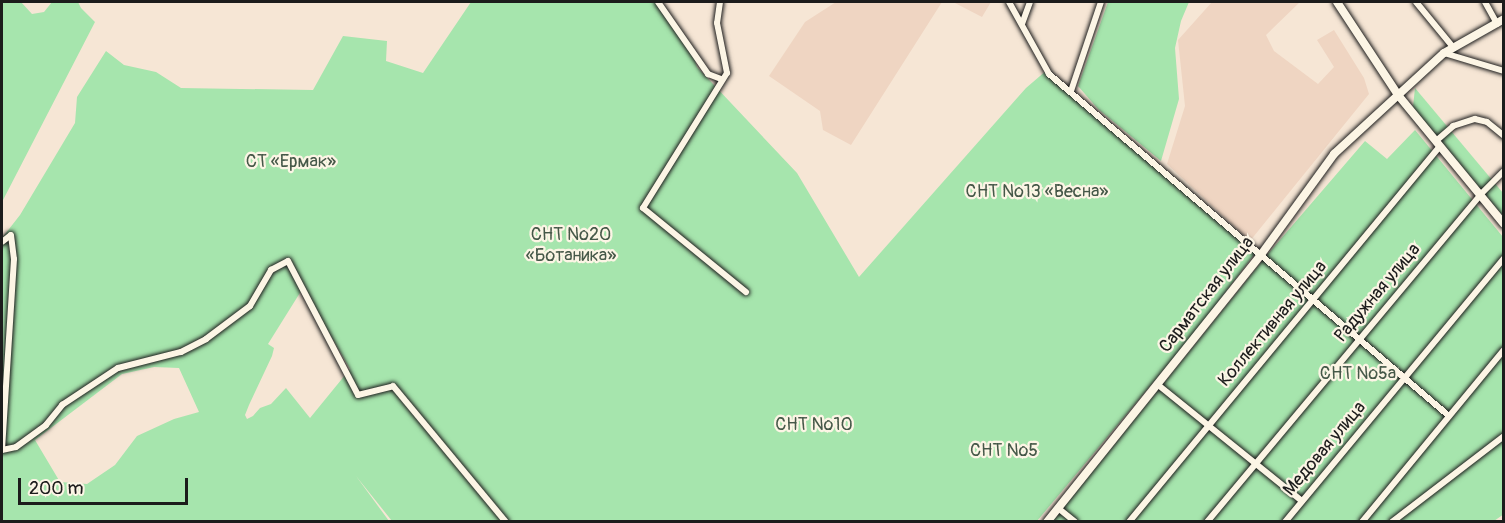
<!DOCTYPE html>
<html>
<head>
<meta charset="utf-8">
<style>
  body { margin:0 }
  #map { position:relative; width:1505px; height:523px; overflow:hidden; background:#f6e6d5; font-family:Pangolin,sans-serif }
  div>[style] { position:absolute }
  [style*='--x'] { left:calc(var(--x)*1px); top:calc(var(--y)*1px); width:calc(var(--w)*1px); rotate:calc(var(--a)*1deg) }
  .built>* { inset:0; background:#efd5c2 }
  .green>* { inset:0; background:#a6e5ad }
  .roads { filter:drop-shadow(0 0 2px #1c1c1c) drop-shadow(0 0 2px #1c1c1c) }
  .street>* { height:6px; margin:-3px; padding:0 3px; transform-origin:3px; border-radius:3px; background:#fcf5e5 }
  .secondary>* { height:8px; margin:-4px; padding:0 4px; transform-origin:4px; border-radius:4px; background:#fcf5e5 }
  span { translate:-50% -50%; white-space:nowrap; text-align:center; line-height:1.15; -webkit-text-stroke:4.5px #fcf5e5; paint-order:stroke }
  .park-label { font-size:18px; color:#455848 }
  .street-label { font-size:18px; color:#1c1c1c }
  .frame { position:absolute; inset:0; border:3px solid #1c1c1c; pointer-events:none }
  .scale { position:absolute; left:18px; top:478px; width:170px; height:27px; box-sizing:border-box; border:3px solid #1c1c1c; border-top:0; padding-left:8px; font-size:18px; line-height:21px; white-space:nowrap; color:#1c1c1c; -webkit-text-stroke:4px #fcf5e5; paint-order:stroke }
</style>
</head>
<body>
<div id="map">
  <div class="built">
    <div style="clip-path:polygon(836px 2px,942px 2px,851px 145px,823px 130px,820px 111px,769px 76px,805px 22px)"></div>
    <div style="clip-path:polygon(953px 2px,991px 2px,982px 17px)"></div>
    <div style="clip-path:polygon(1212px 2px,1300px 2px,1266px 35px,1274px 51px,1318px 84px,1334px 67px,1317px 40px,1334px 30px,1364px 78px,1369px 94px,1250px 241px,1167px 164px,1185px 106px,1178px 40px)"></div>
  </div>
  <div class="green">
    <div style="clip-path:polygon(2px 2px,21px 2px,32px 14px,44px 12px,52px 2px,78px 2px,81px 8px,95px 22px,2px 202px)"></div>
    <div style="clip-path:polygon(evenodd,471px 2px,659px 2px,690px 45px,697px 67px,797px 173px,859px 277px,1026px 88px,1047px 70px,1256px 252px,1192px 336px,1037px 521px,392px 521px,356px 476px,389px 521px,2px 522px,2px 238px,20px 215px,75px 123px,77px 97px,106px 51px,124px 65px,156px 72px,181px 88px,313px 90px,343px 36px,387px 41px,386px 61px,423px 73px,471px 2px,303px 288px,350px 369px,310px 418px,286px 388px,271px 404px,260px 408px,253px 416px,247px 419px,245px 415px,249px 405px,272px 356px,274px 348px,268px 344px,303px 288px,471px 2px,154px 367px,179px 368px,199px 412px,174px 419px,137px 436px,115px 465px,87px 484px,60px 482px,35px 440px,122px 374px,154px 367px)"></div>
    <div style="clip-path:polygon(1108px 2px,1189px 2px,1181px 21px,1175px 48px,1179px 99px,1161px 161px,1098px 109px,1078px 86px)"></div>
    <div style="clip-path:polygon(1415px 88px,1503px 193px,1503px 216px,1413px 107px)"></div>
    <div style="clip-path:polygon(1415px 130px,1503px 237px,1504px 514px,1494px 521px,1052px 522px,1267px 255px,1365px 141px,1387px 159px)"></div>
  </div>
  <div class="roads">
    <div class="street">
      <div style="--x:658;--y:2;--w:88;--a:55.2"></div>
      <div style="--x:708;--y:74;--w:14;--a:21"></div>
      <div style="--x:720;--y:2;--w:21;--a:98"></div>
      <div style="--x:717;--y:23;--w:51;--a:78.7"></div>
      <div style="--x:727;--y:73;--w:159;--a:121.9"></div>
      <div style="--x:643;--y:208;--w:133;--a:39.2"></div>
      <div style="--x:1009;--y:2;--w:82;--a:60.9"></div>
      <div style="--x:1049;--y:74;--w:526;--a:40.53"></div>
      <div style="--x:1416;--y:2;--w:58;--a:50.6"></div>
      <div style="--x:1485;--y:2;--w:25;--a:61"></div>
      <div style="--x:1022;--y:24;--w:23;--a:-70"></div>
      <div style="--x:1444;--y:53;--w:63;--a:16.7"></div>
      <div style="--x:1071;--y:91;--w:94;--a:-71.4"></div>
      <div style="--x:1436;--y:141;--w:23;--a:-41"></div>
      <div style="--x:1453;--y:126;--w:23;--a:-18"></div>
      <div style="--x:1475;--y:119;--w:12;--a:14"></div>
      <div style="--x:1487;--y:122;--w:22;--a:39"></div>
      <div style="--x:2;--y:242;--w:11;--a:-38"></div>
      <div style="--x:11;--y:235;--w:24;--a:83"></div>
      <div style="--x:14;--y:259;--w:191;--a:93.6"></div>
      <div style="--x:1157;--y:384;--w:186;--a:38.9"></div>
      <div style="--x:2;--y:450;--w:14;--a:-12"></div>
      <div style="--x:16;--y:447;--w:37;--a:-36"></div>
      <div style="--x:46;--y:425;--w:26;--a:-51"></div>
      <div style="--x:62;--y:405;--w:67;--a:-33.5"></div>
      <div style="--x:118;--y:368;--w:65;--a:-14.3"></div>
      <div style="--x:181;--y:352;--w:28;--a:-27"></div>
      <div style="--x:206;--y:339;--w:55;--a:-36.9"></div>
      <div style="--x:250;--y:306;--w:42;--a:-59.7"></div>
      <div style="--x:271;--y:270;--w:19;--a:-28"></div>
      <div style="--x:288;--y:261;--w:151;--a:62.4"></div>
      <div style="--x:358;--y:395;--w:36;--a:-14"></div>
      <div style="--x:393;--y:386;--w:177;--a:50.3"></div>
      <div style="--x:1058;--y:508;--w:22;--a:39"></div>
      <div style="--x:1129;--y:522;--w:488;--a:-50.4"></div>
      <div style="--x:1207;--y:522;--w:426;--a:-50.1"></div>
      <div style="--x:1480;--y:195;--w:34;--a:-45"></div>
      <div style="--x:1285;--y:522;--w:343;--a:-50.3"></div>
      <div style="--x:1362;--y:522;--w:223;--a:-50.5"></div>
      <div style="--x:1392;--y:522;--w:141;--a:-37.5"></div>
    </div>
    <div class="secondary">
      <div style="--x:1337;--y:2;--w:111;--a:56.7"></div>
      <div style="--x:1398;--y:95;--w:167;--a:50.6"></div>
      <div style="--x:1047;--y:522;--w:341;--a:-51.3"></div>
      <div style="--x:1260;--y:256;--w:126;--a:-54"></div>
      <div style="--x:1334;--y:154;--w:149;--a:-42.6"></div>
      <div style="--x:1444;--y:53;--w:69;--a:-29.5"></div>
    </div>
  </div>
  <div class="park-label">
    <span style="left:291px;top:162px">СТ «Ермак»</span>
    <span style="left:1037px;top:192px">СНТ №13 «Весна»</span>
    <span style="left:571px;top:246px">СНТ №20<br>«Ботаника»</span>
    <span style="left:1358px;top:374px">СНТ №5а</span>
    <span style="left:814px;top:425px">СНТ №10</span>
    <span style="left:1004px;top:451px">СНТ №5</span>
  </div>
  <div class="street-label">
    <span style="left:1378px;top:293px;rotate:-50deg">Радужная улица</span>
    <span style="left:1207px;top:295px;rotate:-52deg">Сарматская улица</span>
    <span style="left:1273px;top:324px;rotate:-50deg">Коллективная улица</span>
    <span style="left:1325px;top:449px;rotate:-50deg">Медовая улица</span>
  </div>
  <div class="frame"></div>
  <div class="scale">200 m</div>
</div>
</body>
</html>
